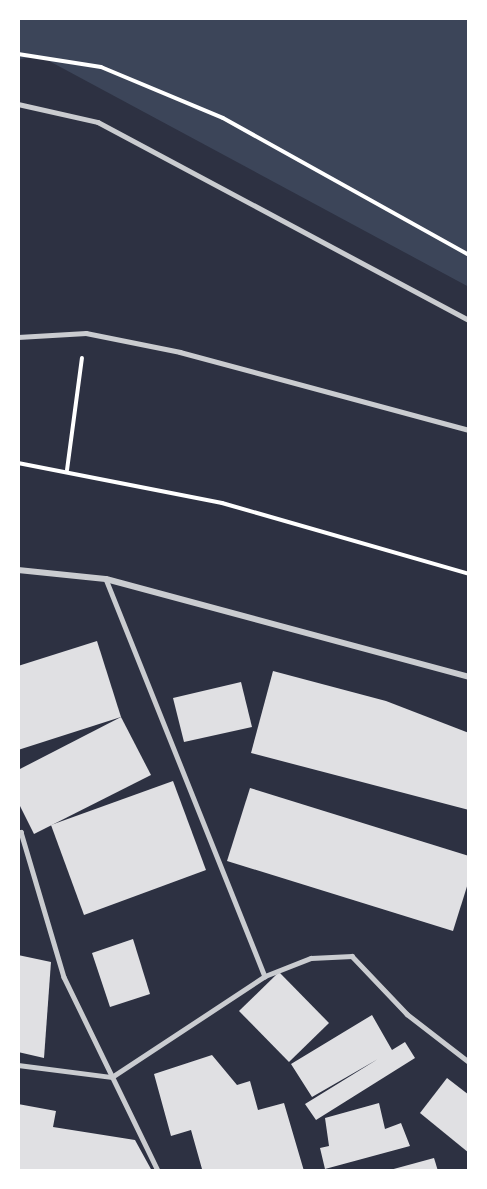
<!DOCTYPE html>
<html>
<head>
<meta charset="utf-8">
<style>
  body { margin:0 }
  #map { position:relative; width:487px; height:1189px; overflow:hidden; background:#2d3142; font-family:"Fira Sans Condensed",sans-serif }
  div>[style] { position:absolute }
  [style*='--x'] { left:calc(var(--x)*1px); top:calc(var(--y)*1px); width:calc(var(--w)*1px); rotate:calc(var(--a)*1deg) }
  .green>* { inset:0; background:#3c4559 }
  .building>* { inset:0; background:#e0e0e3 }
  .path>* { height:4px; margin:-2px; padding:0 2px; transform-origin:2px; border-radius:2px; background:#fff }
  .service>* { height:4.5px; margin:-2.25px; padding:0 2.25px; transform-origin:2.25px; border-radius:2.25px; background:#caccd0 }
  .minor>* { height:6px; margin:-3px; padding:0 3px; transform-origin:3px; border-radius:3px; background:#caccd0 }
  span { translate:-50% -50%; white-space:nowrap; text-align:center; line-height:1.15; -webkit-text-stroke:5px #fff; paint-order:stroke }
  .frame { position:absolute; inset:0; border:20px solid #fff; pointer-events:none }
</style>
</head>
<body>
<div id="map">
  <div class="green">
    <div style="clip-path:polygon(18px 18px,469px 18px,469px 287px,38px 55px,18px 60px)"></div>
  </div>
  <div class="building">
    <div style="clip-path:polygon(97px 641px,121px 717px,18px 750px,18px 666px)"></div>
    <div style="clip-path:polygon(273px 671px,386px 701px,469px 733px,469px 810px,251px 753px)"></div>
    <div style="clip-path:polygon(241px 682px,252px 727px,184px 742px,173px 698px)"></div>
    <div style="clip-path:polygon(121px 717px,151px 775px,34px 834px,18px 802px,18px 770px)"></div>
    <div style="clip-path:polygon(173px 781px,206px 870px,84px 915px,51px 825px)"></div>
    <div style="clip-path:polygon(250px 788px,469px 856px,469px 880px,453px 931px,227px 861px)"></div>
    <div style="clip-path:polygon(133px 939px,150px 994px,110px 1007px,92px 953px)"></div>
    <div style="clip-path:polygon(18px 955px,51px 962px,44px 1058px,18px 1052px)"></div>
    <div style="clip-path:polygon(279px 972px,329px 1023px,289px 1062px,239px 1011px)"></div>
    <div style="clip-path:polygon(372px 1015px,392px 1050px,405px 1042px,415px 1058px,316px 1120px,305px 1104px,378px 1059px,312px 1097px,291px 1064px)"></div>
    <div style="clip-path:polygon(212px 1055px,237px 1085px,250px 1081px,258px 1110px,284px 1103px,304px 1171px,198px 1171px,202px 1169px,191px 1130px,171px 1136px,154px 1074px)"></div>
    <div style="clip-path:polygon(447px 1078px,469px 1095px,469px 1153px,420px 1113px)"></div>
    <div style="clip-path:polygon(379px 1103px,385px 1129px,401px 1123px,410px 1146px,325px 1169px,320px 1148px,329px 1146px,325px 1118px)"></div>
    <div style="clip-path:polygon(18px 1104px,56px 1111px,53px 1127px,135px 1140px,152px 1171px,18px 1171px)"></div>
    <div style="clip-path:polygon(434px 1158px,438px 1171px,390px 1171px,390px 1170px)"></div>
  </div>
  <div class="path">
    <div style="--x:18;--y:54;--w:84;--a:8.9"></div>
    <div style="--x:101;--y:67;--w:132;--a:22.7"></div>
    <div style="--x:223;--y:118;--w:282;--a:29.1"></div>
    <div style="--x:18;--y:463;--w:208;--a:11.1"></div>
    <div style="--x:222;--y:503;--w:257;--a:16"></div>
    <div style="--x:67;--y:470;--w:113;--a:-82.4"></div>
  </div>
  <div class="service">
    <div style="--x:18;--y:104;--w:82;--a:12.7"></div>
    <div style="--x:98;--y:122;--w:421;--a:28.1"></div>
    <div style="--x:18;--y:337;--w:68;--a:-3.4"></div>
    <div style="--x:86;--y:333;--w:96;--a:11.4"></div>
    <div style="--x:180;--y:352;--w:299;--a:15.1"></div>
    <div style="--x:106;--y:579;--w:428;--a:68.2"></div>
    <div style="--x:18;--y:833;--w:3;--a:-18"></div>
    <div style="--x:21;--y:832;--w:151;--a:73.5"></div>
    <div style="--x:64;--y:977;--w:216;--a:64.1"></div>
    <div style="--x:18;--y:1065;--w:95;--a:7.3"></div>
    <div style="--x:112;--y:1077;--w:183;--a:-33.4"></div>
    <div style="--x:265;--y:976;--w:49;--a:-21.4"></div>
    <div style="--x:311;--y:958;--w:41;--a:-2.8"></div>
    <div style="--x:352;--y:956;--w:80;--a:46.5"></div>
    <div style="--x:407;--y:1014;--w:78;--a:37.7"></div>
  </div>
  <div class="minor">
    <div style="--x:18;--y:570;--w:88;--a:5.8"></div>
    <div style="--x:106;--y:579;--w:376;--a:15.1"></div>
  </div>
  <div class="frame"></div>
</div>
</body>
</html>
